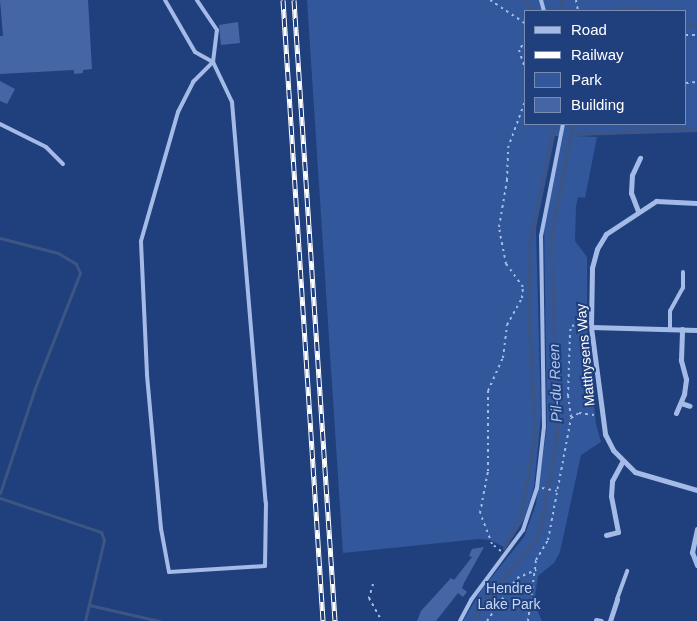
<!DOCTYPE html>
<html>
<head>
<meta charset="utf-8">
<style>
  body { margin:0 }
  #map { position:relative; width:697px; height:621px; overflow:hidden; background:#203f7d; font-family:Helvetica,sans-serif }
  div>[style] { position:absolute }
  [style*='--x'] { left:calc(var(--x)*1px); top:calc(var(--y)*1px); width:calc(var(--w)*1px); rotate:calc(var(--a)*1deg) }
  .green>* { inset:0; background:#33579b }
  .stream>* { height:3px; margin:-1.5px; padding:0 1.5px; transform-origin:1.5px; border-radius:1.5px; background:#3e5583 }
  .building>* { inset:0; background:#4566a4 }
  .path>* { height:2px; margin-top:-1px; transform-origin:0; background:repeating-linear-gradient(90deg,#a4bbe7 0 2.5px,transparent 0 6.5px) }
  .lane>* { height:4px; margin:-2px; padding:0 2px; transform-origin:2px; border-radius:2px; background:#a4bbe7 }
  .street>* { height:5px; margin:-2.5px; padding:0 2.5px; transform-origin:2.5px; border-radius:2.5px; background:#a4bbe7 }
  .rail>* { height:5px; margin-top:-2.5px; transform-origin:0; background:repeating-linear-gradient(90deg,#203f7d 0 9px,#fff 0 18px); box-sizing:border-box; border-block:1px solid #fff }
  span { translate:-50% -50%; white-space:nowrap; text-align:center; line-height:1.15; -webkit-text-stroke:4px #203f7d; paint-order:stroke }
  .street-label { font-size:14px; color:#fff }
  .park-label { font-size:14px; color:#c7d7f5 }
  .water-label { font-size:15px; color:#afc5ee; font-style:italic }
  .legend { position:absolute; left:524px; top:10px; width:162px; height:115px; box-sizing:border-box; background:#203f7d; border:1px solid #798cb1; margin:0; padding:6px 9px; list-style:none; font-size:15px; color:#fff }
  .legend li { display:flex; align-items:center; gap:10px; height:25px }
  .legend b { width:25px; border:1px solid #798cb1 }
</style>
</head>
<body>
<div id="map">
  <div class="green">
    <div style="clip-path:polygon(evenodd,307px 0,697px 0,697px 132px,576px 136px,597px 137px,585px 198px,578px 197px,576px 206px,575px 241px,587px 257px,587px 340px,596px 424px,601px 442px,581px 455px,560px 552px,554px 563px,538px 576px,534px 603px,542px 621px,463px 621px,482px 589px,524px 537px,536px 504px,547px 426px,544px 220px,563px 136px,555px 136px,536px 228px,541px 415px,534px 487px,525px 518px,506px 548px,490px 540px,479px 539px,343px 553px,307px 0,526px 11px,686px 11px,686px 124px,526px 124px,526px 11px)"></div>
  </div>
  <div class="stream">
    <div style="--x:525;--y:0;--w:14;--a:54"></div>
    <div style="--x:561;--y:0;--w:11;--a:75"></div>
    <div style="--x:613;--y:11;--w:15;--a:-16"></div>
    <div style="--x:627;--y:7;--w:25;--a:9"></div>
    <div style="--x:686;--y:25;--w:11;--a:5"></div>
    <div style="--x:571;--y:134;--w:126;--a:-2.7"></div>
    <div style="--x:0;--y:238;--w:60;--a:14.5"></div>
    <div style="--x:58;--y:253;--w:21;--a:31"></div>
    <div style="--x:76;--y:264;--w:10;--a:66"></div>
    <div style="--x:80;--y:273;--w:123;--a:111.4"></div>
    <div style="--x:35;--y:388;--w:111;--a:108.4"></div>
    <div style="--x:0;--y:498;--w:107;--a:18.6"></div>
    <div style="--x:101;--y:532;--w:9;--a:69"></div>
    <div style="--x:104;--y:540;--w:83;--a:103.2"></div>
    <div style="--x:504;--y:548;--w:34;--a:-62"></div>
    <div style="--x:520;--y:518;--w:84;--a:-79.8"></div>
    <div style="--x:535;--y:435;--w:130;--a:-93.1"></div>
    <div style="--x:528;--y:305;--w:65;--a:-88.2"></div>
    <div style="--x:530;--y:240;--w:118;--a:-78.3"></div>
    <div style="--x:89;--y:605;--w:72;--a:12.9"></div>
    <div style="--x:473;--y:621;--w:27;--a:-59"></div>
    <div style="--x:487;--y:598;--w:77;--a:-50.3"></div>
    <div style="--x:536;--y:539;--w:21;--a:-73"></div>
    <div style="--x:542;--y:519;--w:84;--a:-79.8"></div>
    <div style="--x:557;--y:436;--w:201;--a:-91.7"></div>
    <div style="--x:551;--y:235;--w:113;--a:-78.8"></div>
  </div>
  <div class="building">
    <div style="clip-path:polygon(0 0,88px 0,92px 69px,83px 70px,83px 73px,74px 74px,74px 70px,0 74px,0 36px,3px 36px)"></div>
    <div style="clip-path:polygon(238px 22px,240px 43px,221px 45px,219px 25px)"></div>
    <div style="clip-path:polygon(0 81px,15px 89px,7px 104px,0 101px)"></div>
    <div style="clip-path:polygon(484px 547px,464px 583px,462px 588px,467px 592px,463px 597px,458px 593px,436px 621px,417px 621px,421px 611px,451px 578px,454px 580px,472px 557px,469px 556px,472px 549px)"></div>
  </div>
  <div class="path">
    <div style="--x:490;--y:0;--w:43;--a:33.7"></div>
    <div style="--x:576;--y:0;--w:11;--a:80"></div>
    <div style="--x:686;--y:35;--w:11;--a:0"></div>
    <div style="--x:526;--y:40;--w:12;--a:125"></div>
    <div style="--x:519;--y:50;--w:22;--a:72"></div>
    <div style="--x:686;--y:83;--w:11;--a:-5"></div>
    <div style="--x:571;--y:417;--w:21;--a:-98"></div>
    <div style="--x:568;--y:396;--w:65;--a:-88.2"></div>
    <div style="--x:570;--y:331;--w:5;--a:-68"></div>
    <div style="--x:572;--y:326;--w:13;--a:-18"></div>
    <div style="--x:542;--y:488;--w:15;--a:11"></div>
    <div style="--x:501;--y:551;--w:11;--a:-142"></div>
    <div style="--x:492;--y:544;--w:33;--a:-111"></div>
    <div style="--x:480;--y:513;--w:43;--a:-79.2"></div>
    <div style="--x:488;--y:471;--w:80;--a:-90"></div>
    <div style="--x:488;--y:391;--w:36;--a:-66"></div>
    <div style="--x:503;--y:358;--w:33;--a:-83"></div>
    <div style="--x:507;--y:325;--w:31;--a:-61"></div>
    <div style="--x:522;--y:298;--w:11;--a:-85"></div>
    <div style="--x:523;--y:287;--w:29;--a:-126"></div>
    <div style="--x:506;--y:264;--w:38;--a:-101"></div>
    <div style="--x:499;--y:227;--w:48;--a:-80.3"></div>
    <div style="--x:507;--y:180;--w:32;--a:-88"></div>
    <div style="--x:508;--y:148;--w:50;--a:-70.1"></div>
    <div style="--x:525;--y:101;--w:12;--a:-85"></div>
    <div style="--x:373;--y:584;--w:15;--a:106"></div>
    <div style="--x:369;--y:598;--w:26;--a:61"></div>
    <div style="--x:487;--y:621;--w:52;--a:-55.1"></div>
    <div style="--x:517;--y:578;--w:21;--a:-23"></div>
    <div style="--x:528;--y:621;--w:62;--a:-82.5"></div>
    <div style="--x:536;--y:560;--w:23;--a:-59"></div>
    <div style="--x:548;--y:540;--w:124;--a:-79.3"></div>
    <div style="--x:571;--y:418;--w:9;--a:-32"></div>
    <div style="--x:579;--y:413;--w:15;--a:8"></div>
  </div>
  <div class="lane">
    <div style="--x:165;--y:0;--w:60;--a:60"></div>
    <div style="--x:195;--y:52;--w:21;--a:29"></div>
    <div style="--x:213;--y:62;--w:32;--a:-83"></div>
    <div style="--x:217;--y:30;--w:36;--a:-124"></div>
    <div style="--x:541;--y:0;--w:11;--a:75"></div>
    <div style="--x:213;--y:62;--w:44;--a:64.6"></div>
    <div style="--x:232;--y:102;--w:402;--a:85.2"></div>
    <div style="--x:266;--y:503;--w:63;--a:90.9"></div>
    <div style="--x:265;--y:566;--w:96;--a:176.4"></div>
    <div style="--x:169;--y:572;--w:44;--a:-100.5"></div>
    <div style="--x:161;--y:529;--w:156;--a:-95.2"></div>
    <div style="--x:147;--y:374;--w:133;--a:-92.6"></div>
    <div style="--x:141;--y:241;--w:134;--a:-74"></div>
    <div style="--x:178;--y:112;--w:34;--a:-63"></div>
    <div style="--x:193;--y:82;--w:28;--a:-45"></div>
    <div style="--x:0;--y:124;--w:51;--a:26.6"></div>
    <div style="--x:46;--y:147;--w:24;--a:45"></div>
    <div style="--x:670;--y:329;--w:18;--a:-90"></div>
    <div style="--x:670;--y:311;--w:26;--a:-61"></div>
    <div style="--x:683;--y:288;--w:16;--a:-90"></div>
    <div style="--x:617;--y:599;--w:30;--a:-70"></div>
    <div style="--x:460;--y:621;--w:24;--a:-62"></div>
    <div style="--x:471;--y:600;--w:87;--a:-53.4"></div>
    <div style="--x:523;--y:530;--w:44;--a:-71.6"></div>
    <div style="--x:537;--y:488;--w:61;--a:-83.5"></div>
    <div style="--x:544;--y:427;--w:191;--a:-90.9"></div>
    <div style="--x:541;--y:236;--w:114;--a:-78.9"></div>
  </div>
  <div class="street">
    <div style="--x:697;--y:203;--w:41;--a:-177.2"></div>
    <div style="--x:656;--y:201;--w:60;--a:146.6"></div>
    <div style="--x:606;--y:234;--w:17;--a:121"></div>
    <div style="--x:597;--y:249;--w:20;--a:105"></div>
    <div style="--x:592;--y:268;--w:59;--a:91"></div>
    <div style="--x:591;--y:327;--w:108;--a:82.5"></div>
    <div style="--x:605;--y:434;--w:18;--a:63"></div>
    <div style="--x:613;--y:450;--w:31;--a:45"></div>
    <div style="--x:635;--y:472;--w:65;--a:16.2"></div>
    <div style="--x:638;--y:211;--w:19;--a:-111"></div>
    <div style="--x:631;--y:193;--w:18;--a:-87"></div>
    <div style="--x:632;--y:175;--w:19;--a:-65"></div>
    <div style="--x:591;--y:327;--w:106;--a:1.6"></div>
    <div style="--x:681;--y:403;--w:9;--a:18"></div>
    <div style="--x:676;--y:413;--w:21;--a:-67"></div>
    <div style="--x:684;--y:394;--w:15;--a:-82"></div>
    <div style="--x:686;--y:379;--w:20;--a:-105"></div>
    <div style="--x:681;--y:360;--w:31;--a:-88"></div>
    <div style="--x:697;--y:529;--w:24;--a:102"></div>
    <div style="--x:692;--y:552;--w:14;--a:69"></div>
    <div style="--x:606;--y:535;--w:12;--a:-14"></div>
    <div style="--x:618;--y:532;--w:37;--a:-101"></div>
    <div style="--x:611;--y:496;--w:15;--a:-86"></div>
    <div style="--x:612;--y:481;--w:21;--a:-62"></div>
    <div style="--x:596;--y:620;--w:5;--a:11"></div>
    <div style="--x:610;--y:621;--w:23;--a:-72"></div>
  </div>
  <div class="rail">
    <div style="--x:283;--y:0;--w:622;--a:86.31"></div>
    <div style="--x:294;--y:0;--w:622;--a:86.22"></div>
  </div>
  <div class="street-label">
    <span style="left:585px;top:355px;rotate:-95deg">Matthysens Way</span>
  </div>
  <div class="park-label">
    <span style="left:509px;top:596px">Hendre<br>Lake Park</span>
  </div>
  <div class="water-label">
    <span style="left:555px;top:383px;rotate:-92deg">Pil-du Reen</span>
  </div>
  <ul class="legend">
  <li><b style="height:6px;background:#a4bbe7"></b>Road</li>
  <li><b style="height:6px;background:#fff"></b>Railway</li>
  <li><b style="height:14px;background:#33579b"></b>Park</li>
  <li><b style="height:14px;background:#4566a4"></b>Building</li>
  </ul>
</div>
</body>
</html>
